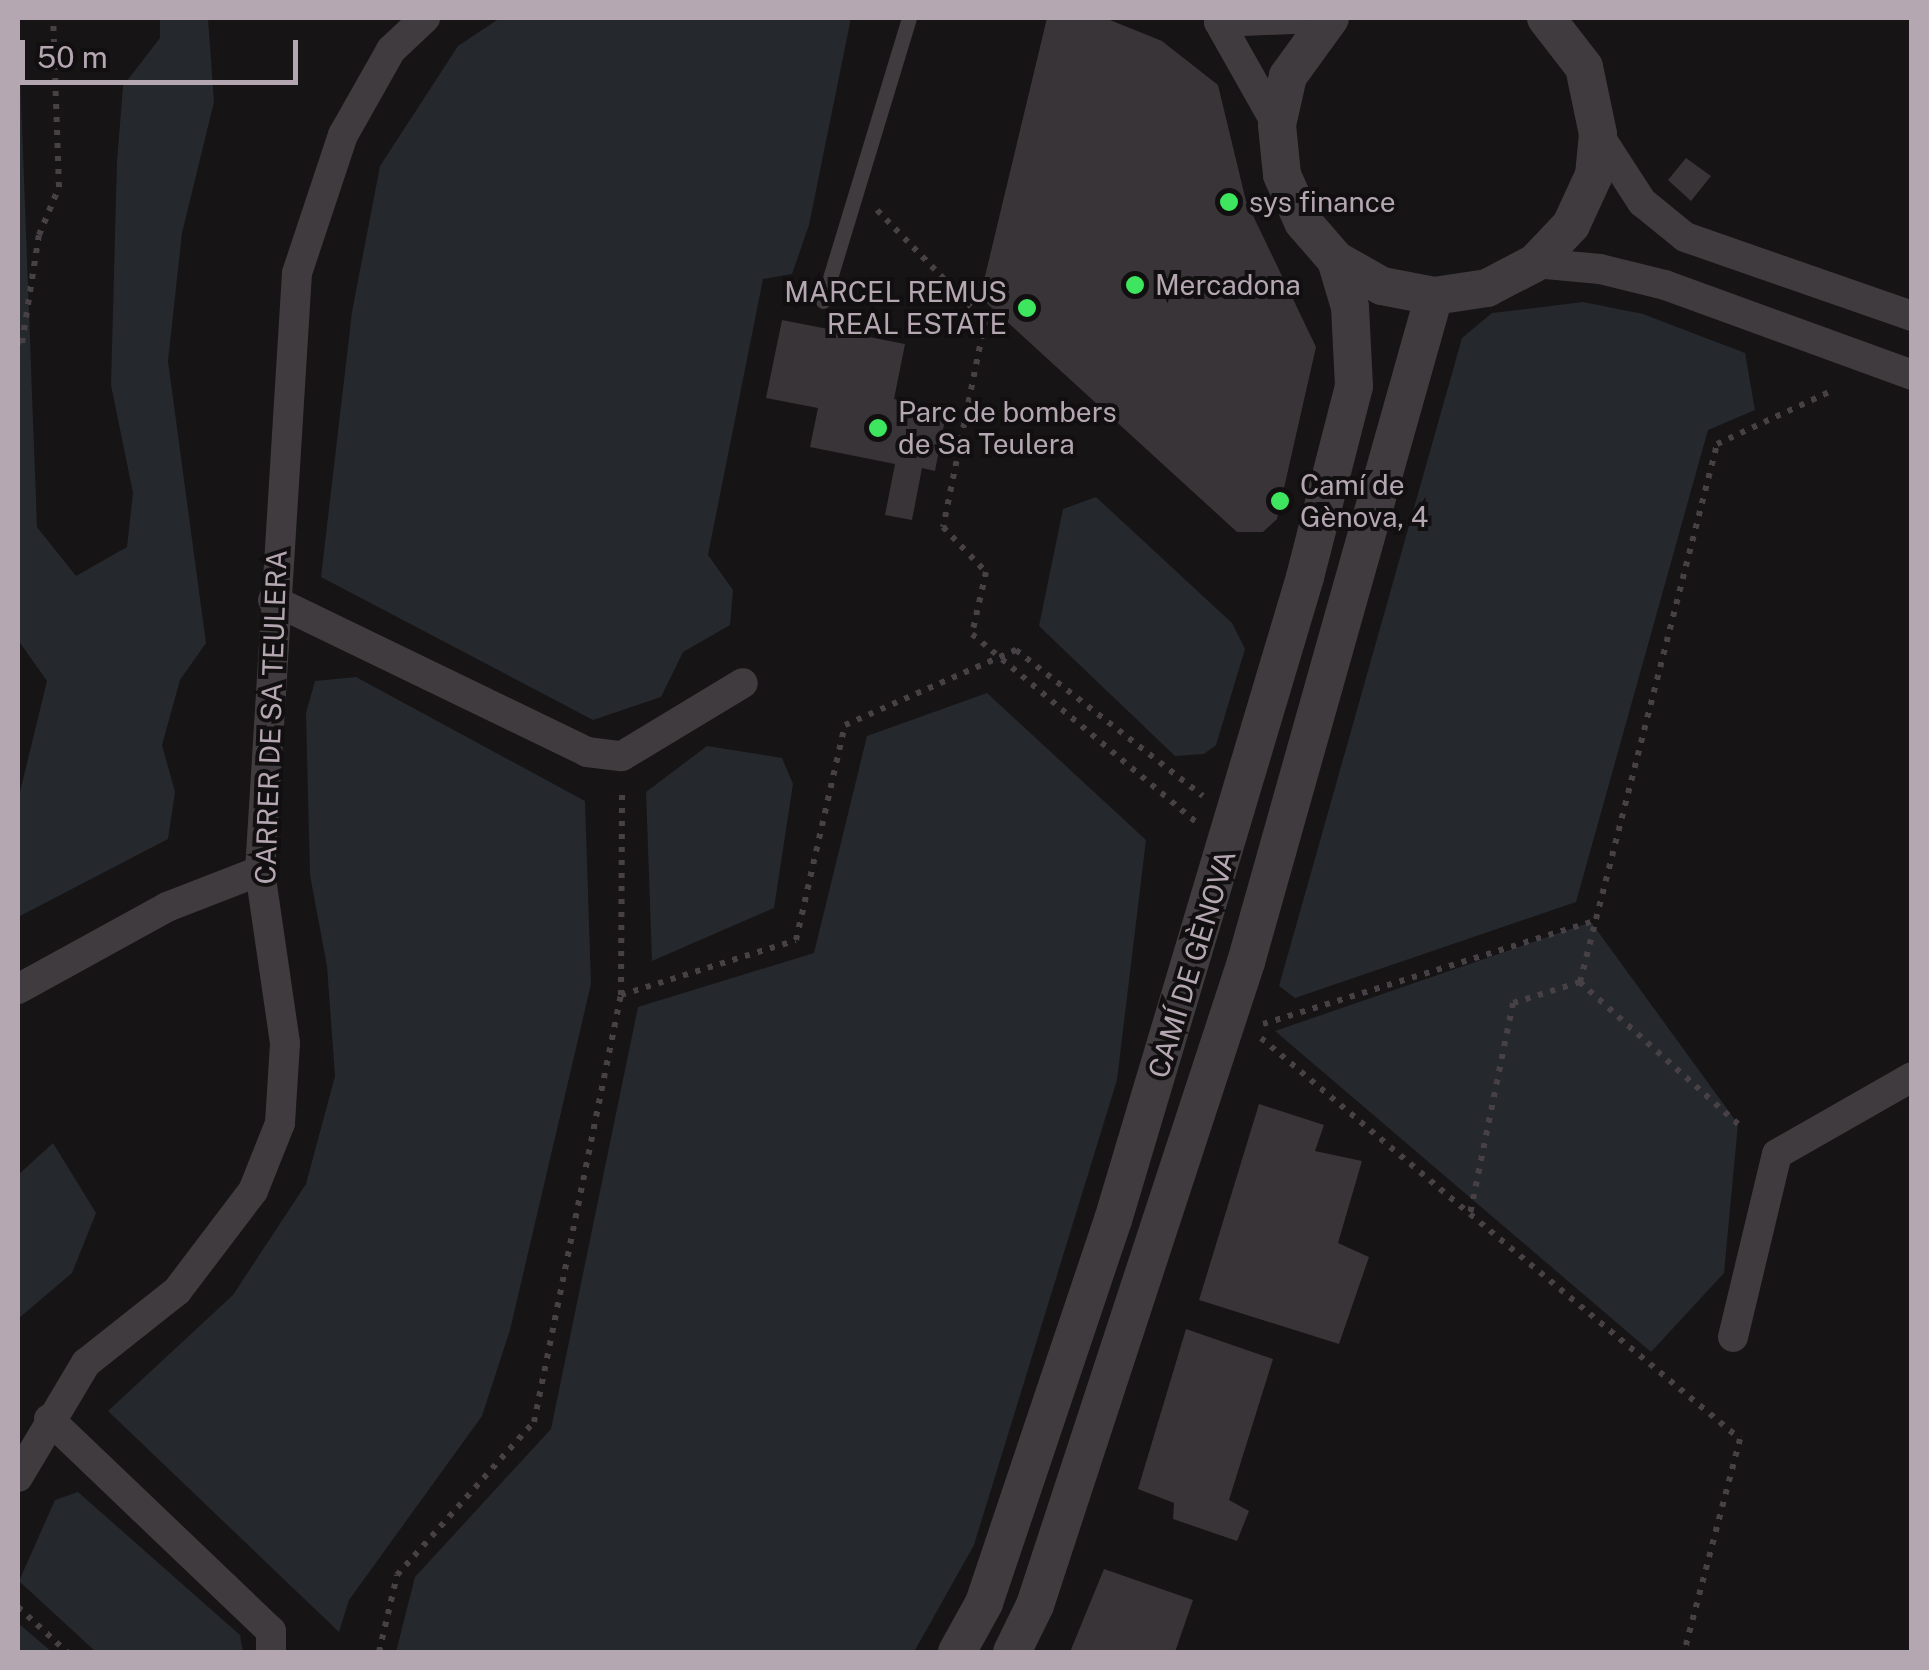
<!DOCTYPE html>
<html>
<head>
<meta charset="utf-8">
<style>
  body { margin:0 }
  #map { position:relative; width:1929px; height:1670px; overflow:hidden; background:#161415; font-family:"Public Sans",sans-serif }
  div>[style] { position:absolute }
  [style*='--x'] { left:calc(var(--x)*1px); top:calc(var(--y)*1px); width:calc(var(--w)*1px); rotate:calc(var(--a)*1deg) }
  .green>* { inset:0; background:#25282d }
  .building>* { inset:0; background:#383437 }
  .path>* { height:6px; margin-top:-3px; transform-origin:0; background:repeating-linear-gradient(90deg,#474045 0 5px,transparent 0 13px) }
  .service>* { height:15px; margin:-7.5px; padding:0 7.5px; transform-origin:7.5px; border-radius:7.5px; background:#403b3e }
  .minor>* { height:30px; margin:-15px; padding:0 15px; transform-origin:15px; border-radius:15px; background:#403b3e }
  .tertiary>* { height:38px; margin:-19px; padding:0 19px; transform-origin:19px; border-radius:19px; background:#403b3e }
  .dots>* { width:28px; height:28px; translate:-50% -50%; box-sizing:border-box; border:5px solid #110f10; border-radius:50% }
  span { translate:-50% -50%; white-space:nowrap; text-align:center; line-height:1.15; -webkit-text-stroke:8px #110f10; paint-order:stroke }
  .poi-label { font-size:28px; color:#b5a7b2 }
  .left { translate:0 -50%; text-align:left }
  .right { translate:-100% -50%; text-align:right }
  .street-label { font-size:28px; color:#b5a7b2 }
  .frame { position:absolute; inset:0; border:20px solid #b5a7b2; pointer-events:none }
  .scale { position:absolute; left:20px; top:40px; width:278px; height:45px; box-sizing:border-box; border:5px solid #b5a7b2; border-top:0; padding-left:12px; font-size:30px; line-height:35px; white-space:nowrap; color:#b5a7b2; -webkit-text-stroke:8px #110f10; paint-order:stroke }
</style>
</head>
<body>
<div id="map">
  <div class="green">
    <div style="clip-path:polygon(18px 18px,37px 527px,76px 576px,127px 547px,133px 493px,111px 385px,117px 161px,123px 86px,160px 38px,160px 18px,208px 18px,214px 102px,182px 233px,168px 361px,206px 643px,180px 680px,162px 745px,175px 792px,168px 839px,18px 917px,18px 800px,47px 681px,18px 640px)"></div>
    <div style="clip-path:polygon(500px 18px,851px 18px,809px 225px,792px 274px,763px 279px,708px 555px,733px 590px,730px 625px,683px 652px,661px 697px,593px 720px,321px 577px,352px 312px,380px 166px,458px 46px)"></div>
    <div style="clip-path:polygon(1583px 302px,1643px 314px,1745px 353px,1755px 410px,1708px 430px,1576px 902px,1295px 998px,1279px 986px,1462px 338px,1492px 313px)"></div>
    <div style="clip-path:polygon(1096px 497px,1232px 623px,1245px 649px,1216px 745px,1204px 754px,1175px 756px,1039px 626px,1063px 509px)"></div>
    <div style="clip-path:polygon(356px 677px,585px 801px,591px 984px,510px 1330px,482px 1416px,349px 1600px,339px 1632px,108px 1411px,233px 1295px,306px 1184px,335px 1076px,327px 966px,310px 875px,306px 713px,315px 681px)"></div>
    <div style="clip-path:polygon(987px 693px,1146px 840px,1117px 1080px,974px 1545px,914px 1652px,396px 1652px,415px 1577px,551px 1429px,638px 1007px,814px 953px,867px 736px)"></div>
    <div style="clip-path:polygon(707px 746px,782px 758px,793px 784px,774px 908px,652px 961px,646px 792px)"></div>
    <div style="clip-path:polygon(1591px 922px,1738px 1124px,1724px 1273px,1651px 1352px,1275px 1031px)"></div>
    <div style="clip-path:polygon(53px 1143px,96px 1213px,72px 1273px,18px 1319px,18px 1175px)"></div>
    <div style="clip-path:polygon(78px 1492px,240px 1635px,243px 1652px,96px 1652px,19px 1581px,55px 1500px)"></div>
    <div style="clip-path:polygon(18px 1623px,52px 1652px,18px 1652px)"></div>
  </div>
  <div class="building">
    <div style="clip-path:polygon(1047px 18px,1105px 18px,1162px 41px,1218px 85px,1246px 201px,1316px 347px,1277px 519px,1263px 532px,1237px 532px,980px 297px)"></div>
    <div style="clip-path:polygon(1686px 158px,1711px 176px,1691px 201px,1668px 180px)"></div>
    <div style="clip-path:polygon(782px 320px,905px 344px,894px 399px,947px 409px,935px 471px,922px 468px,912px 520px,885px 515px,895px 464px,810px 447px,818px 408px,766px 398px)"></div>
    <div style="clip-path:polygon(1259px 1104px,1324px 1125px,1315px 1151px,1362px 1161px,1338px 1243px,1369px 1257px,1339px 1344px,1199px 1300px)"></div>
    <div style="clip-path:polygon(1186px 1329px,1273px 1359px,1229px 1500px,1249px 1511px,1237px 1541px,1173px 1519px,1174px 1503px,1138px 1489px)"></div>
    <div style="clip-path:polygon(1104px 1569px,1193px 1600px,1175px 1652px,1070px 1652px)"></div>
  </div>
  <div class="path">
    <div style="--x:877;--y:210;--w:155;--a:45.8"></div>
    <div style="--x:985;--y:321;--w:210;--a:101.5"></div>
    <div style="--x:943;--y:527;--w:62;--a:46.3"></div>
    <div style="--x:986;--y:572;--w:64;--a:102.7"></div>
    <div style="--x:972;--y:634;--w:292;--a:40"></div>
    <div style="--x:18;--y:341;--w:4;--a:27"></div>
    <div style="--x:22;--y:343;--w:109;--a:-81.1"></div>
    <div style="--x:39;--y:235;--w:52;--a:-67.4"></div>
    <div style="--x:59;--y:187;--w:169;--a:-92"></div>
    <div style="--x:1580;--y:982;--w:70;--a:162.6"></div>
    <div style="--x:1513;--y:1003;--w:215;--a:101.5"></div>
    <div style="--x:1470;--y:1214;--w:351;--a:39.8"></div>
    <div style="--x:1740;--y:1439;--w:220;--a:104.7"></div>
    <div style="--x:621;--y:995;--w:183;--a:-17.4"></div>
    <div style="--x:796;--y:940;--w:221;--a:-77.2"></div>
    <div style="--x:845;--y:725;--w:187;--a:-23.7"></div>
    <div style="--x:1016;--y:650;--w:237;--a:38"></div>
    <div style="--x:1263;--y:1024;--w:343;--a:-17.3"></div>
    <div style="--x:1261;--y:1038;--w:273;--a:40.1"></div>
    <div style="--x:1738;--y:1124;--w:212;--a:-138.1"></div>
    <div style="--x:1580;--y:982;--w:555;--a:-75.71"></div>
    <div style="--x:1717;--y:444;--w:126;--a:-24.9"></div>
    <div style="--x:18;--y:1607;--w:67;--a:42.6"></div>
    <div style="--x:379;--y:1652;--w:79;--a:-76.8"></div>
    <div style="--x:397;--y:1575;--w:205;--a:-48.2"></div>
    <div style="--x:534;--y:1422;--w:436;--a:-78.5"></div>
    <div style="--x:621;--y:995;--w:208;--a:-89.7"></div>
  </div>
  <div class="service">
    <div style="--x:823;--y:301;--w:296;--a:-73.1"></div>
  </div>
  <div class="minor">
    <div style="--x:1277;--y:125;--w:118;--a:-119.4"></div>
    <div style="--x:1219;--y:22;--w:95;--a:-2.4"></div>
    <div style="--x:1598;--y:134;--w:81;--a:57.1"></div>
    <div style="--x:1642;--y:202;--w:55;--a:39.1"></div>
    <div style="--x:1685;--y:237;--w:240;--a:19.2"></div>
    <div style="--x:1535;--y:263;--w:65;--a:5.3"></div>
    <div style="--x:1600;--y:269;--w:67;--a:13.8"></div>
    <div style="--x:1665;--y:285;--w:263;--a:20"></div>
    <div style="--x:273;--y:600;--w:349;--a:25.8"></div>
    <div style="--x:587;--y:752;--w:35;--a:7"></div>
    <div style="--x:622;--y:756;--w:141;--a:-31.1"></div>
    <div style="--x:18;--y:989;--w:170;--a:-28.8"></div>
    <div style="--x:167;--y:907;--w:100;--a:-21.2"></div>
    <div style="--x:1733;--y:1337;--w:188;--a:-76.5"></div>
    <div style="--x:1777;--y:1154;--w:155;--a:-29.7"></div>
    <div style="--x:49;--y:1419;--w:307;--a:43.7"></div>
    <div style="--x:271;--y:1631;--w:21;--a:90"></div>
    <div style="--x:18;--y:1477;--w:133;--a:-59.2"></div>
    <div style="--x:86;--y:1363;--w:116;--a:-38.4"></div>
    <div style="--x:177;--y:1291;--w:126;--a:-52.8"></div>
    <div style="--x:253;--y:1191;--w:73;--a:-68.3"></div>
    <div style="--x:280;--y:1123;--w:80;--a:-86.4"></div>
    <div style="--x:285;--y:1043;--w:174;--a:-98.3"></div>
    <div style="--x:260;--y:871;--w:599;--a:-86.46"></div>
    <div style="--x:297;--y:273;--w:145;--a:-71.6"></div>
    <div style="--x:343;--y:135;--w:98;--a:-60.5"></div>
    <div style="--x:391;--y:50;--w:47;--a:-43.3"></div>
  </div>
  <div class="tertiary">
    <div style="--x:1330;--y:18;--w:72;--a:125.9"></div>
    <div style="--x:1288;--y:76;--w:50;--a:102.7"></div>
    <div style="--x:1277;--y:125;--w:50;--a:84.3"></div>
    <div style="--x:1282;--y:175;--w:51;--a:65.9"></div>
    <div style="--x:1303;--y:222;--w:50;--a:49"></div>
    <div style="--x:1336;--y:260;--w:53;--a:29.5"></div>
    <div style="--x:1382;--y:286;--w:53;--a:10.9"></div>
    <div style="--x:1434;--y:296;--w:54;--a:-8.6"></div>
    <div style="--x:1487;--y:288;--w:54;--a:-27.5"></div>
    <div style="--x:1535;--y:263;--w:52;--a:-46.5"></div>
    <div style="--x:1571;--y:225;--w:55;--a:-65.3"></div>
    <div style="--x:1594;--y:175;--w:41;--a:-84.4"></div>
    <div style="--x:1598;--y:134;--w:68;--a:-101.8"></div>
    <div style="--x:1584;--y:67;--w:62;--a:-127.8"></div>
    <div style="--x:957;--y:1652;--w:56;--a:-61.1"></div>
    <div style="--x:984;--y:1603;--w:404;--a:-71.4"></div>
    <div style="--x:1113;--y:1220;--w:671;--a:-73.37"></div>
    <div style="--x:1305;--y:577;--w:197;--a:-75.6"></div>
    <div style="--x:1354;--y:386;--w:79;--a:-92.9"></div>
    <div style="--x:1350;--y:307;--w:49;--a:-106.6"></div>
    <div style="--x:1012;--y:1652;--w:52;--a:-63.9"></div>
    <div style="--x:1035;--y:1605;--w:677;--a:-71.83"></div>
    <div style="--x:1246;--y:962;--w:692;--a:-74.24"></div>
  </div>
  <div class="dots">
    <div style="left:1229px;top:202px;background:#3ee55e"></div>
    <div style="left:1135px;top:285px;background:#3ee55e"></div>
    <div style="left:1027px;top:308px;background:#3ee55e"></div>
    <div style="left:878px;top:428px;background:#3ee55e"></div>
    <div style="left:1280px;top:501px;background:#3ee55e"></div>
  </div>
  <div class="poi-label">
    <span class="left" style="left:1249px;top:202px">sys finance</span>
    <span class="left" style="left:1155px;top:285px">Mercadona</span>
    <span class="right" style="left:1007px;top:308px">MARCEL REMUS<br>REAL ESTATE</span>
    <span class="left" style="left:898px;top:428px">Parc de bombers<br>de Sa Teulera</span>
    <span class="left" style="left:1300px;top:501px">Camí de<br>Gènova, 4</span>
  </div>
  <div class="street-label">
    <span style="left:271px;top:717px;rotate:-88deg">CARRER DE SA TEULERA</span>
    <span style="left:1192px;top:964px;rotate:-73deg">CAMÍ DE GÈNOVA</span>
  </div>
  <div class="frame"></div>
  <div class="scale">50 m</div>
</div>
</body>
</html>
